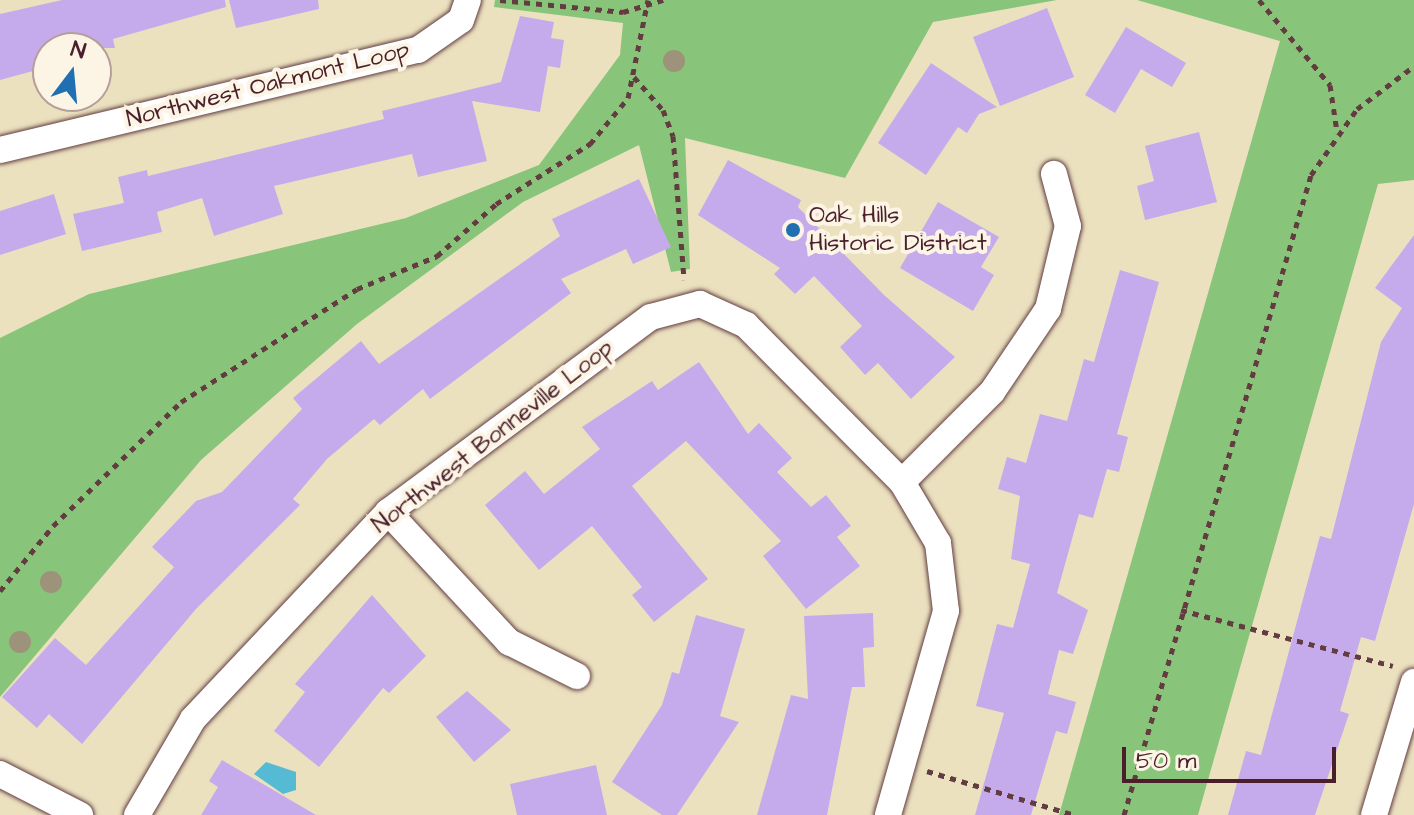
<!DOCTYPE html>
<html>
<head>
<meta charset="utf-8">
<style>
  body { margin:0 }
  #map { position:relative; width:1414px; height:815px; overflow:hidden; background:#ebe1bf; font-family:"Architects Daughter",sans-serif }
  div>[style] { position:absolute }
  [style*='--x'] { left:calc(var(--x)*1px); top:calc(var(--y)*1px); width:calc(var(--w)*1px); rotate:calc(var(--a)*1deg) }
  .green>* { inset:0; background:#88c479 }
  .water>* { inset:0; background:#55bad4 }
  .building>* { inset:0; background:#c6abec }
  .path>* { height:5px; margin-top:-2.5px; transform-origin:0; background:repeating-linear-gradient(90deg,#623c41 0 6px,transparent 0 12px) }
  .roads { filter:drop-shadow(0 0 2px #623c41) drop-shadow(0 0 2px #623c41) }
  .street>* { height:26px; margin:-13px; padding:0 13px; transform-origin:13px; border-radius:13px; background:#fff }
  .trees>* { width:22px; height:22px; margin:-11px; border-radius:50%; background:#9d927a }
  .dots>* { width:22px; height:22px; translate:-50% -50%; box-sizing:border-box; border:4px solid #fcf5e5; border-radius:50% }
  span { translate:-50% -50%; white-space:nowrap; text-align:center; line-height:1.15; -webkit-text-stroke:8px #fcf5e5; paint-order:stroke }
  .street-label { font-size:24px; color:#4a1f2b }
  .poi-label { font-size:24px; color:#4a1f2b }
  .left { translate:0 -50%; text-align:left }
  .north { position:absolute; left:32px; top:32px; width:80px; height:80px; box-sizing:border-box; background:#fcf5e5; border:2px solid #b59f9b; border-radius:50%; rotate:16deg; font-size:22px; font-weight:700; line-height:32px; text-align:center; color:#4a1f2b }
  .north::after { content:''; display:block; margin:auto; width:28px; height:36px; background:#1f6fb2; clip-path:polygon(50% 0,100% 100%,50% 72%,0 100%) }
  .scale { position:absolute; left:1122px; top:747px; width:214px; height:36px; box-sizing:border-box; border:4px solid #4a1f2b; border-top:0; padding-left:10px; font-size:24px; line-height:28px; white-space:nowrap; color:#4a1f2b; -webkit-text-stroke:6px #fcf5e5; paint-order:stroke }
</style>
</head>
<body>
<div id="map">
  <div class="green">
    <div style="clip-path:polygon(495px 0,1057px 0,933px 22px,845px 178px,685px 138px,690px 269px,671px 272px,639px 145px,523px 202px,357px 324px,201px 460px,0 697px,0 338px,89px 294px,406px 218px,539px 165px,620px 55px,623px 23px,494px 7px)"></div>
    <div style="clip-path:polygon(1137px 0,1414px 0,1414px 180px,1378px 184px,1198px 815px,1059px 815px,1280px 41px)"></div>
  </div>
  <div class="water">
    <div style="clip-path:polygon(266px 762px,296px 772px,296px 790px,283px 794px,254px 774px)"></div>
  </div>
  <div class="building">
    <div style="clip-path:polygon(62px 0,225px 0,226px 7px,113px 39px,115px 48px,48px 48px,48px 67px,0 80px,0 14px)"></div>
    <div style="clip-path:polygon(229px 0,318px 0,319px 9px,236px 28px)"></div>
    <div style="clip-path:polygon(1047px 8px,1074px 77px,1000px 106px,973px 37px)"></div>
    <div style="clip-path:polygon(520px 16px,554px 22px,551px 38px,564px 40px,560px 68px,548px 66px,540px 112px,472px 101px,487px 161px,418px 177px,412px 154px,274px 186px,283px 214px,214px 236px,202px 198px,157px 212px,162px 232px,82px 251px,73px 214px,124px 203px,118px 177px,147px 170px,148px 176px,384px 119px,382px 111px,501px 82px)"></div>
    <div style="clip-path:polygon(1126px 27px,1186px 63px,1172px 87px,1141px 69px,1115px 113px,1085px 95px)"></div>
    <div style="clip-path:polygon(931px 63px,997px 107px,979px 114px,967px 133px,958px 127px,926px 175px,878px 143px)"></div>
    <div style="clip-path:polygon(1199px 132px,1217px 202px,1145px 220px,1137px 186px,1154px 181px,1145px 146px)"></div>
    <div style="clip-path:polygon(728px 160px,801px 200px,798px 207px,884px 295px,955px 357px,911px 399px,878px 363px,865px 375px,840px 347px,862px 326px,814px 276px,795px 294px,774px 274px,780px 268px,698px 215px)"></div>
    <div style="clip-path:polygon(639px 179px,671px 247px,633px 264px,626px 249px,561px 279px,571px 293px,494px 351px,430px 399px,423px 389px,380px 425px,374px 419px,327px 459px,293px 499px,300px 505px,196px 609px,82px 744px,49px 714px,37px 728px,2px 697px,55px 638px,86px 665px,174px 567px,152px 547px,196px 501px,222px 492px,302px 409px,293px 398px,361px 341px,379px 364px,560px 236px,552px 219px)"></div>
    <div style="clip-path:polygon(54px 194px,66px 234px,0 255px,0 211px)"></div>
    <div style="clip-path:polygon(938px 202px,999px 237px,981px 267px,994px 275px,973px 311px,900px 268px)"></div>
    <div style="clip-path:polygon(1414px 235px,1414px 504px,1375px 641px,1361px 637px,1340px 711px,1349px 714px,1315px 815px,1228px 815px,1246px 751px,1261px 755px,1320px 536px,1331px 539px,1381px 342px,1402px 308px,1375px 288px)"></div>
    <div style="clip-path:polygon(1120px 270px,1159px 282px,1117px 434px,1128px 437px,1119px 472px,1107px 469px,1093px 518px,1079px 514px,1057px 593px,1088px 610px,1073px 654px,1059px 650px,1048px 694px,1076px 702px,1067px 734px,1056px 731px,1031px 815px,975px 815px,1004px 713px,976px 706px,997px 624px,1013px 628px,1030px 564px,1011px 559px,1020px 496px,998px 489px,1007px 457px,1026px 463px,1040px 414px,1067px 421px,1084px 359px,1094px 362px)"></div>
    <div style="clip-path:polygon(699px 362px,748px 434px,759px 423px,792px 458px,777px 472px,811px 507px,826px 495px,851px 526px,837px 537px,860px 566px,806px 609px,763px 556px,781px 541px,686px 441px,632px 486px,708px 579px,654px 622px,632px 595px,642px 587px,592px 526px,539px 570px,485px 505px,525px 471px,544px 494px,600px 449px,582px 427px,652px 381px,658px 390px)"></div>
    <div style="clip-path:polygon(372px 595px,426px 656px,389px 693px,383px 688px,319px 767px,274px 731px,305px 692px,295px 684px)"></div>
    <div style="clip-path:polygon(873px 613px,874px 647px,863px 648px,865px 687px,852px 687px,827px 815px,757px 815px,791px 695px,808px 699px,804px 616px)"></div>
    <div style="clip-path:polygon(696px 615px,745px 629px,720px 716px,739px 722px,677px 815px,662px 815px,612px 782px,662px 705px,672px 672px,679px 674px)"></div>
    <div style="clip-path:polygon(467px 691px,511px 730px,474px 762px,436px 717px)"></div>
    <div style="clip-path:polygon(222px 760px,316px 815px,201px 815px,218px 787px,209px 781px)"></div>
    <div style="clip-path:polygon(596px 765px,607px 815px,517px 815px,510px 784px)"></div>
  </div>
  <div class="path">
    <div style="--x:500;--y:0;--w:124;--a:5.6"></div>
    <div style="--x:623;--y:12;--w:42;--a:-16.7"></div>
    <div style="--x:1259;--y:0;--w:111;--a:50.1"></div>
    <div style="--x:1330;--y:85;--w:48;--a:81.5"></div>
    <div style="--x:634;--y:77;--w:44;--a:48.7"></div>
    <div style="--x:663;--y:110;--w:28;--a:69"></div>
    <div style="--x:673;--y:136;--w:144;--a:85.6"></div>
    <div style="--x:0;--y:591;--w:84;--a:-50.8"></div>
    <div style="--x:53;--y:526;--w:178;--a:-44.1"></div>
    <div style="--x:181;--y:402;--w:209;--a:-32.7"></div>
    <div style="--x:357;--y:289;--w:87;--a:-22.4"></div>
    <div style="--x:437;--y:256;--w:79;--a:-41.4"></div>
    <div style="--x:496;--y:204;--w:112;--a:-32.6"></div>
    <div style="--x:590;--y:144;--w:60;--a:-50.4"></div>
    <div style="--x:628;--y:98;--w:100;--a:-78.5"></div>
    <div style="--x:1181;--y:610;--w:219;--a:14.8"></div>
    <div style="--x:927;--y:771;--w:154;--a:16.6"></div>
    <div style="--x:1124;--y:815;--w:667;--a:-73.71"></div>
    <div style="--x:1311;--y:175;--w:80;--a:-55.1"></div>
    <div style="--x:1357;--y:109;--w:71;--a:-37"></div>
  </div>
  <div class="roads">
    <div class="street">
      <div style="--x:0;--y:150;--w:430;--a:-13.5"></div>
      <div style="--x:418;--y:50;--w:52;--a:-34.9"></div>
      <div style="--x:461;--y:20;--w:21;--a:-71"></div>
      <div style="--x:902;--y:482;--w:127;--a:-45"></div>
      <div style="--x:992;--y:392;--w:100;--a:-56"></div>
      <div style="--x:1048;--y:309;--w:85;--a:-76.5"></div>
      <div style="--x:1068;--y:226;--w:54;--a:-105.1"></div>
      <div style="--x:388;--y:512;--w:178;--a:47.1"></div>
      <div style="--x:509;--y:642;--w:76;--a:26.6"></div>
      <div style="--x:0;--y:774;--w:90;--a:27.1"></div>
      <div style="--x:137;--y:815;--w:111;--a:-59.7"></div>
      <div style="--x:193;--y:719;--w:284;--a:-46.7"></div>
      <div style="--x:388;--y:512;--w:327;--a:-36.6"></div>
      <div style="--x:651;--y:317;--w:51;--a:-14.9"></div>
      <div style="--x:700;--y:304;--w:51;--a:24.5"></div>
      <div style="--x:746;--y:325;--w:221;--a:45.2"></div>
      <div style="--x:902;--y:482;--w:71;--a:59.5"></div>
      <div style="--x:938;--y:543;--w:68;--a:83.3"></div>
      <div style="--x:946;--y:611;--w:212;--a:105.9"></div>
      <div style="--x:1374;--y:815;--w:139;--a:-73.3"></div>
    </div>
  </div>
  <div class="trees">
    <div style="left:674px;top:61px"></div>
    <div style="left:51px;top:582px"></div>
    <div style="left:20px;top:642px"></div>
  </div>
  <div class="dots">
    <div style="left:793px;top:230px;background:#1f6fb2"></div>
  </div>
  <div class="street-label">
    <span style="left:268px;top:85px;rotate:-14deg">Northwest Oakmont Loop</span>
    <span style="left:493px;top:437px;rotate:-38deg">Northwest Bonneville Loop</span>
  </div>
  <div class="poi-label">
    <span class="left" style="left:809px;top:230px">Oak Hills<br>Historic District</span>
  </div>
  <div class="north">N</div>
  <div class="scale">50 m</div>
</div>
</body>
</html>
